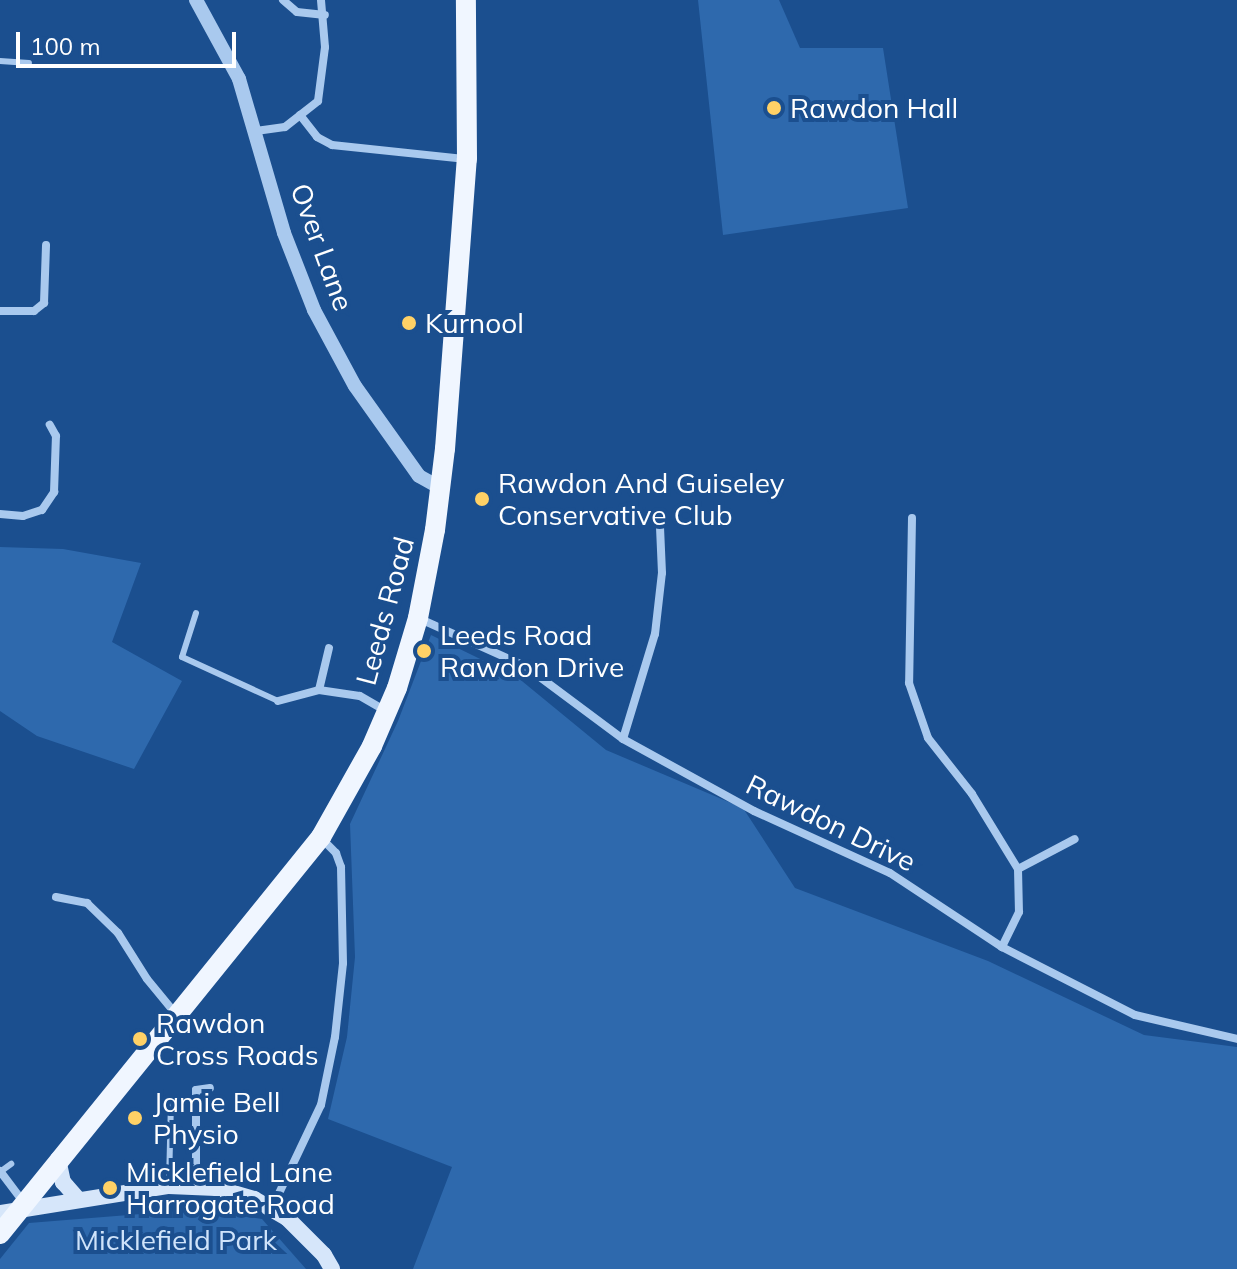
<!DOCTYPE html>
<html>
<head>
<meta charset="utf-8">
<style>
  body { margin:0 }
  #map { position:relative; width:1237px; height:1269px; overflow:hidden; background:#1b4f8f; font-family:Mulish,sans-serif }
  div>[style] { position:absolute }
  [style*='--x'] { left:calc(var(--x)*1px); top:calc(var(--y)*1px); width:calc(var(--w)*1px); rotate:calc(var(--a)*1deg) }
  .green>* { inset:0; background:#2e69ad }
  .service>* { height:6px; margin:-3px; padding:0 3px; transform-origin:3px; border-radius:3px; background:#a9c9ee }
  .minor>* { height:8px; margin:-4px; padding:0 4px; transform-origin:4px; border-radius:4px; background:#a9c9ee }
  .tertiary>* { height:14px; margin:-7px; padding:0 7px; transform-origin:7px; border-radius:7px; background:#a9c9ee }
  .secondary>* { height:16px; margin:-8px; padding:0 8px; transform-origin:8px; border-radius:8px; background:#d6e6fa }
  .primary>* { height:20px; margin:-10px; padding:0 10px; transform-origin:10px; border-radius:10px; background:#f0f6ff }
  .dots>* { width:22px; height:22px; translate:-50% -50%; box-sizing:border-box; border:4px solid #1b4f8f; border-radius:50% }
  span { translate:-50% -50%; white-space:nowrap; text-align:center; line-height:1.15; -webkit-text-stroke:8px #1b4f8f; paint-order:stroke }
  .poi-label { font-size:28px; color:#fff }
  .left { translate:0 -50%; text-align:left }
  .street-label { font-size:28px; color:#fff }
  .park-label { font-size:28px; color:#cfe3fa }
  .scale { position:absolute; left:16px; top:32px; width:220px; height:36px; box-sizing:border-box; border:4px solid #fff; border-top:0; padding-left:10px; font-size:24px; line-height:28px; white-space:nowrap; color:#fff; -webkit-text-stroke:6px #1b4f8f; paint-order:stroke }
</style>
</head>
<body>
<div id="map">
  <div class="green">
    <div style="clip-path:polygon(698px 0,779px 0,800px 48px,883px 48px,908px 208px,723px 235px)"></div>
    <div style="clip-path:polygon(0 547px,63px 549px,141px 563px,112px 642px,182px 681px,134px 769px,37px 736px,0 711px)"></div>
    <div style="clip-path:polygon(431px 635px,517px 677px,606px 750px,743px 808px,795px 888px,988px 961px,1144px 1035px,1237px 1047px,1237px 1269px,413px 1269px,452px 1167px,328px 1119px,347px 1037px,355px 957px,350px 824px,398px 721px)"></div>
    <div style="clip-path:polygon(203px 1209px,262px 1219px,306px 1269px,0 1269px,0 1259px,29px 1223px)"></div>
  </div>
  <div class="service">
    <div style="--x:0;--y:61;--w:29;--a:4"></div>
    <div style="--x:196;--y:613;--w:46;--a:107.7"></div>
    <div style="--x:182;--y:657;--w:106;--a:24.6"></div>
    <div style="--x:0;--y:1172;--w:14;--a:-36"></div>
    <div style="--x:169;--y:1183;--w:84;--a:-88.6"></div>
  </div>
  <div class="minor">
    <div style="--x:283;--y:0;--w:18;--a:41"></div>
    <div style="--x:297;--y:12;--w:28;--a:6"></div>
    <div style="--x:300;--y:115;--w:28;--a:52"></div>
    <div style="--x:317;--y:137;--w:17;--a:28"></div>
    <div style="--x:332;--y:145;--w:135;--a:6"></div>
    <div style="--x:256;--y:131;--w:29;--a:-8"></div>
    <div style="--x:285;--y:127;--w:42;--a:-38.2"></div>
    <div style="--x:318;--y:101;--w:54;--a:-82.6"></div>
    <div style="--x:325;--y:47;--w:47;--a:-94.9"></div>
    <div style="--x:0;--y:311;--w:34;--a:0"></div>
    <div style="--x:34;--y:311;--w:13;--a:-39"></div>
    <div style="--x:44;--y:303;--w:58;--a:-88"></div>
    <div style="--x:0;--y:514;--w:23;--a:5"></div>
    <div style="--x:23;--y:516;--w:20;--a:-18"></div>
    <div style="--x:42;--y:510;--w:22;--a:-56"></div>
    <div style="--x:54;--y:492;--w:56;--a:-88"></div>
    <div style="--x:56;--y:436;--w:13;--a:-119"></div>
    <div style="--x:912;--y:518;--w:165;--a:91"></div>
    <div style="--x:909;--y:683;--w:58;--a:70.9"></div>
    <div style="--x:928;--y:738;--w:71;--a:51.8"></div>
    <div style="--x:972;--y:794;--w:88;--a:58.5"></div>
    <div style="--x:1018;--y:869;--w:43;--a:88.7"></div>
    <div style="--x:1019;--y:912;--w:39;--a:116"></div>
    <div style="--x:418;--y:618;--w:117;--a:24.2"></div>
    <div style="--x:525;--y:666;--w:122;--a:36.7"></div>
    <div style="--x:623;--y:739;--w:149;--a:28.8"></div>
    <div style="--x:754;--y:811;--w:149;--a:24.5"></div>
    <div style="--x:890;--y:873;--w:134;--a:33.5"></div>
    <div style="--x:1002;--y:947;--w:149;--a:27.1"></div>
    <div style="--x:1135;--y:1015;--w:105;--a:13.2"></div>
    <div style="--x:319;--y:690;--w:43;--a:-76.6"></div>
    <div style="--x:278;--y:701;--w:42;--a:-15"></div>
    <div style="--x:319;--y:690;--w:41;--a:8.3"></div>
    <div style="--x:360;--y:696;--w:30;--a:30"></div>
    <div style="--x:623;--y:739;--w:110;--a:-73.1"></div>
    <div style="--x:655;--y:634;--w:61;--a:-83.5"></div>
    <div style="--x:662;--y:573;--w:46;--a:-92.5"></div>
    <div style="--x:1018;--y:869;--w:64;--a:-27.8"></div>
    <div style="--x:56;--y:897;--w:32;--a:11"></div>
    <div style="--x:87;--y:903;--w:43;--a:44.1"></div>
    <div style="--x:118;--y:933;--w:54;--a:57.8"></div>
    <div style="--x:147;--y:979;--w:44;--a:50.5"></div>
    <div style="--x:0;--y:1171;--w:39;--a:53"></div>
    <div style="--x:196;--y:1186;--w:96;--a:-90"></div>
    <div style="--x:196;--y:1090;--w:14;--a:-8"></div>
    <div style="--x:272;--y:1208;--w:114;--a:-64.6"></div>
    <div style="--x:321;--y:1105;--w:69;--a:-78.4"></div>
    <div style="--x:335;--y:1037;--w:74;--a:-83.8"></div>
    <div style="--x:343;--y:963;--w:96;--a:-91.2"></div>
    <div style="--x:341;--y:867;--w:15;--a:-110"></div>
    <div style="--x:336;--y:853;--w:21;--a:-135"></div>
  </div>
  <div class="tertiary">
    <div style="--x:196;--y:0;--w:90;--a:61.4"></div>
    <div style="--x:239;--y:79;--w:160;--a:73.7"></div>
    <div style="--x:284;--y:233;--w:83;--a:68.7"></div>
    <div style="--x:314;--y:310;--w:86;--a:61.7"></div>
    <div style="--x:355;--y:386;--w:110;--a:54.6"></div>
    <div style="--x:419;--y:476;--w:25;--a:29"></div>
  </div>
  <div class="secondary">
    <div style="--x:58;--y:1159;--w:24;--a:78"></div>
    <div style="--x:63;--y:1182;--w:23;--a:49"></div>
    <div style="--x:0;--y:1213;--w:171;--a:-9.1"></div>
    <div style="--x:169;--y:1186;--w:47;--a:2.4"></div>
    <div style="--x:216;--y:1188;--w:40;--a:16"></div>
    <div style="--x:254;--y:1199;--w:38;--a:30"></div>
    <div style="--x:287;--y:1218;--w:52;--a:45"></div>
    <div style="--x:324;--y:1255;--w:16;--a:60"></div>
  </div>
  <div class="primary">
    <div style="--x:0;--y:1234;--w:511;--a:-51.04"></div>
    <div style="--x:321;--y:837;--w:104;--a:-60.7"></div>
    <div style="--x:372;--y:746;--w:63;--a:-66.7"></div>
    <div style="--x:397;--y:688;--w:73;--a:-73.3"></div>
    <div style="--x:418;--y:618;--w:90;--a:-79.1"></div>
    <div style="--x:435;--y:530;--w:82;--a:-83"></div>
    <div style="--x:445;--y:449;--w:291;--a:-85.7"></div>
    <div style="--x:467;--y:159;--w:159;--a:-90.4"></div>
  </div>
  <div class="dots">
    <div style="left:774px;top:108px;background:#ffd166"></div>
    <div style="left:409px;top:323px;background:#ffd166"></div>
    <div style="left:482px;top:499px;background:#ffd166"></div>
    <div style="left:424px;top:651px;background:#ffd166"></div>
    <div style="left:140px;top:1039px;background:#ffd166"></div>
    <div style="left:135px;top:1118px;background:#ffd166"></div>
    <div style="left:110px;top:1188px;background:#ffd166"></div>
  </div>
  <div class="poi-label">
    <span class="left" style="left:790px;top:108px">Rawdon Hall</span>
    <span class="left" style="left:425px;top:323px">Kurnool</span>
    <span class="left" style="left:498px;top:499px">Rawdon And Guiseley<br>Conservative Club</span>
    <span class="left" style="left:440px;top:651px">Leeds Road<br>Rawdon Drive</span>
    <span class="left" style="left:156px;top:1039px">Rawdon<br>Cross Roads</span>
    <span class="left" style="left:153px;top:1118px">Jamie Bell<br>Physio</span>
    <span class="left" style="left:126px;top:1188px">Micklefield Lane<br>Harrogate Road</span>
  </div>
  <div class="street-label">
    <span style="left:322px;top:247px;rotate:70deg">Over Lane</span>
    <span style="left:385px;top:611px;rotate:-75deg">Leeds Road</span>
    <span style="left:831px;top:823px;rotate:26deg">Rawdon Drive</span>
  </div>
  <div class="park-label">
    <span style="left:176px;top:1240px">Micklefield Park</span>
  </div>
  <div class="scale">100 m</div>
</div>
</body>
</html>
